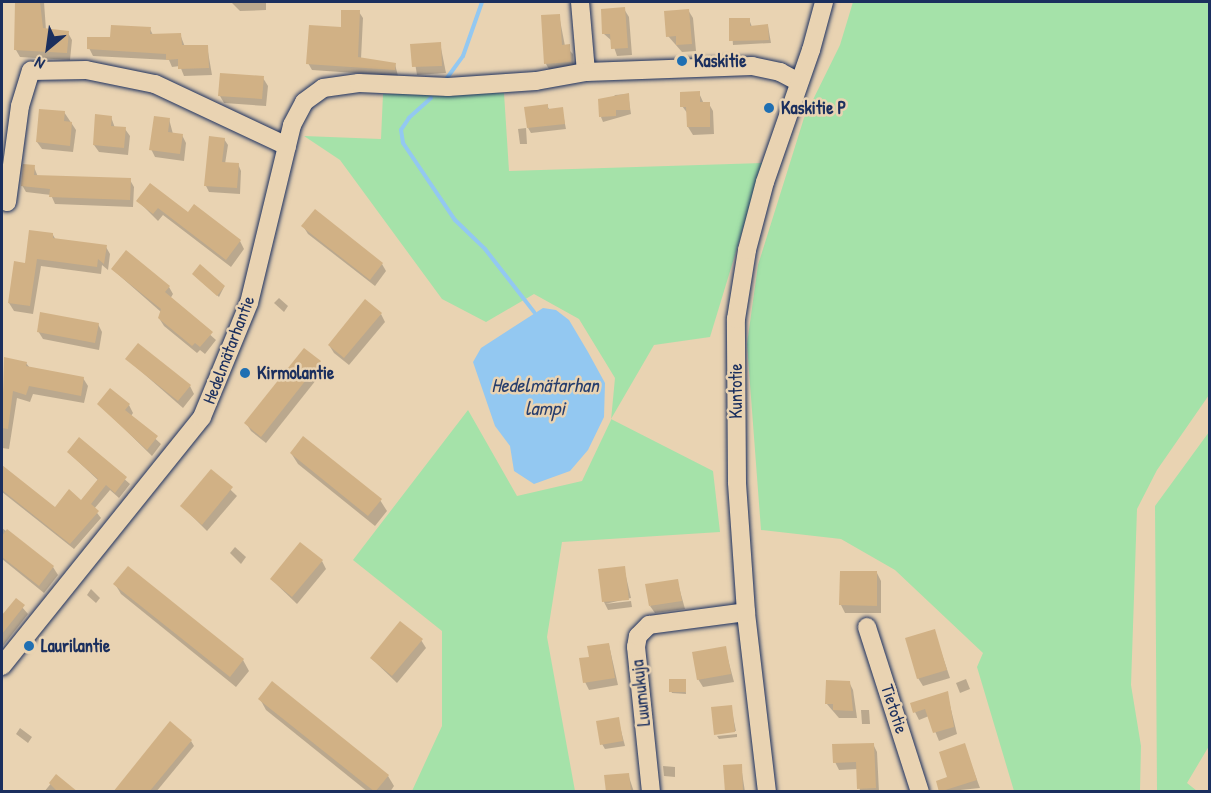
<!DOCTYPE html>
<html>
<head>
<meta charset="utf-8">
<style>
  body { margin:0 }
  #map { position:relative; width:1211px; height:793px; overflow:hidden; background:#e9d3b2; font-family:"Patrick Hand",sans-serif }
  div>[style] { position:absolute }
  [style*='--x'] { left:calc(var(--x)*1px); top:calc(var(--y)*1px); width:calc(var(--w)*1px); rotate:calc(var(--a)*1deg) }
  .green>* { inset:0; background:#a5e2a9 }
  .water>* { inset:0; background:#93c8f1 }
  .shadow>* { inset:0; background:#0003 }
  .stream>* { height:4px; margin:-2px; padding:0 2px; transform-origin:2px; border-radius:2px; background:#93c8f1 }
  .building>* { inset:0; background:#d1b185 }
  .roads { filter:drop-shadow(0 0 2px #1b2f5e) drop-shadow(0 0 2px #1b2f5e) }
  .minor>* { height:18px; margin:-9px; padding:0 9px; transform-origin:9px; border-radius:9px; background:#e9d3b2 }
  .dots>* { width:16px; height:16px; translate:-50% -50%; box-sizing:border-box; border:3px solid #e9d3b2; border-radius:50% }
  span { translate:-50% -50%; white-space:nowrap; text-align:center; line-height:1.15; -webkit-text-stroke:5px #e9d3b2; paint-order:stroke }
  .poi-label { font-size:18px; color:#1b2f5e; font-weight:700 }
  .left { translate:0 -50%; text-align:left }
  .street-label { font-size:18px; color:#1b2f5e }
  .water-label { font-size:20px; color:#273e6d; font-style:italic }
  .frame { position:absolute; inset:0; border:3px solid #1b2f5e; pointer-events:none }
  .north { position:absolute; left:18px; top:18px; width:60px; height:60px; -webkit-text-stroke:4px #e9d3b2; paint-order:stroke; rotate:209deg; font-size:16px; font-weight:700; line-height:24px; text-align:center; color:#1b2f5e }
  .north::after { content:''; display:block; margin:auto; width:21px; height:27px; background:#1b2f5e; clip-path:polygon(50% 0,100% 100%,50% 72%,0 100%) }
</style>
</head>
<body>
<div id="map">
  <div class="green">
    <div style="clip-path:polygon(853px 2px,1209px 2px,1209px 395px,1157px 470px,1137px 509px,1131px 685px,1141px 746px,1140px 791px,1014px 791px,977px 667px,983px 653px,895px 570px,841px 539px,761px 530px,747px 344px,758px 265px,804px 118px,840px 45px)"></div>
    <div style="clip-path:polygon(504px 93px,509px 171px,763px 163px,710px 337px,654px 345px,611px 419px,713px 471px,720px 532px,562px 542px,547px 637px,575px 791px,412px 791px,442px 726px,442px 631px,353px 560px,468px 410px,517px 496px,582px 481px,611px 420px,615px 378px,579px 319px,534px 294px,486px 322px,442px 299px,340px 160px,304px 136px,381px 139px,383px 94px)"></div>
    <div style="clip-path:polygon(1209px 432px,1209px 746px,1187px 783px,1197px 791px,1157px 791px,1155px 506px)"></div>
  </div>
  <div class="water">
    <div style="clip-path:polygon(543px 308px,556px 310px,569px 320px,588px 352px,605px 383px,604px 417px,588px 450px,570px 471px,534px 484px,514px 471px,510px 446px,495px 426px,473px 362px,481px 348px)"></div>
  </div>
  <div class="shadow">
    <div style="clip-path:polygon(17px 2px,44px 2px,46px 30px,68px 33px,72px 40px,70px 60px,20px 57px,16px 50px)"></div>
    <div style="clip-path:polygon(231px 2px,266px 2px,266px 10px,240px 11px)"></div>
    <div style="clip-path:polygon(624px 9px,629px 17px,632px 55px,617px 56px,612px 41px,604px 34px)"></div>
    <div style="clip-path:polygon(688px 10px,693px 18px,696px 51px,682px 52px,668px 36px)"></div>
    <div style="clip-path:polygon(359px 12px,363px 18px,361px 59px,395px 64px,398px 76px,312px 70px,308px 63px)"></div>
    <div style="clip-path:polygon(559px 15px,565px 46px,573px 54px,574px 70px,550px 71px,546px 64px)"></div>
    <div style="clip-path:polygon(731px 19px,749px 19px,752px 27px,768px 26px,771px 43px,733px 45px)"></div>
    <div style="clip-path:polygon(150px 29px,153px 35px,180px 34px,185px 47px,207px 46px,212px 75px,184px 76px,180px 66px,172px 67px,169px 60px,93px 56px,89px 48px)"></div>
    <div style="clip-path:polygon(440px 43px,446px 73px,417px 75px,412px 45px)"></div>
    <div style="clip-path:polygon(263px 78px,268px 86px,266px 106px,224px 103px,220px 96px)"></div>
    <div style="clip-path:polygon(699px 93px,704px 104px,709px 104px,713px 111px,714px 134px,693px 135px,688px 127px,688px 114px,682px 106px)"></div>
    <div style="clip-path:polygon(628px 94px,631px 114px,603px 122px,601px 117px,615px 95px)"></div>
    <div style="clip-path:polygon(547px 106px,550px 110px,562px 109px,566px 129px,531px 133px,528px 128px)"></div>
    <div style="clip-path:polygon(64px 112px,76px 130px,73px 152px,42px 149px,37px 142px)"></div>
    <div style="clip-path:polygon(111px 117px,115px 128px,125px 129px,130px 136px,128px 155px,99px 152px,94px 145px)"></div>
    <div style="clip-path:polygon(169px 119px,173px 134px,182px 135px,186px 143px,184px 161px,155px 157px,151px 149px)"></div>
    <div style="clip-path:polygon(526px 128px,527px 144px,520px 144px,518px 129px)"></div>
    <div style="clip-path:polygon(224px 139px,228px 145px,225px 164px,238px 164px,241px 171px,240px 194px,209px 192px,206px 186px)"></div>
    <div style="clip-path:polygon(34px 167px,38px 177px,130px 180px,134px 187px,133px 207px,55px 204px,51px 195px,26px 192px,22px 185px)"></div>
    <div style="clip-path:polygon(138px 201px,188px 214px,240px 241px,244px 249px,231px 267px,163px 215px,158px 221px)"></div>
    <div style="clip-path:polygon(303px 226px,382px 264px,386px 271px,375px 286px,308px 234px)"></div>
    <div style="clip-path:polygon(53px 235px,56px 240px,106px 247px,110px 254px,108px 270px,102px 265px,101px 274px,41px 266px,33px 314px,14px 311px,9px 303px,26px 265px)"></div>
    <div style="clip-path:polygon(201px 267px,224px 287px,219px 297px,195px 276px)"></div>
    <div style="clip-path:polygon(112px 269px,169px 287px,173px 294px,170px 299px,216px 340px,205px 354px,200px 350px,197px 353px,164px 326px,159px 318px,161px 312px)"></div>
    <div style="clip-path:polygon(279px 298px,288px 306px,284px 312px,274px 303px)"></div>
    <div style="clip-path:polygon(381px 314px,385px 322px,349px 365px,334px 353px,329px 345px)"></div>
    <div style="clip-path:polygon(98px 324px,102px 332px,99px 350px,43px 339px,38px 331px)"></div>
    <div style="clip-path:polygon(5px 359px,26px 363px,30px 368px,83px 378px,88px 386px,84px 403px,33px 394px,30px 402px,17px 398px,9px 449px,2px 448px)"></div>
    <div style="clip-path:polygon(127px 359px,190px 386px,194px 394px,183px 408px)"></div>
    <div style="clip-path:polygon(320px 362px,324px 370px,266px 443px,251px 431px,246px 423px)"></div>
    <div style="clip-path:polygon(99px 404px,129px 405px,133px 413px,131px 416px,161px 444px,152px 456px)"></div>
    <div style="clip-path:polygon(79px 439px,130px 484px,119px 498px,110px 490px,94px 509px,101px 518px,74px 549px,2px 492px,2px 467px,55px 509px,81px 502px,99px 481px,68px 452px)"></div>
    <div style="clip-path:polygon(291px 453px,380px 500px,387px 511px,375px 526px,298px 464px)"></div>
    <div style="clip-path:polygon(211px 471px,237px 496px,207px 531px,182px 506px)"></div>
    <div style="clip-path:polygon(2px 528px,53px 567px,58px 575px,44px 593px,2px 559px)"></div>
    <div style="clip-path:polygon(235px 547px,246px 557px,241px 564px,230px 553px)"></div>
    <div style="clip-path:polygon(322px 561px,326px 569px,297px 604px,271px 579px)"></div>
    <div style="clip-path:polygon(128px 568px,243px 660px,249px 671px,236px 687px,121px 594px,115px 584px)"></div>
    <div style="clip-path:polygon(624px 568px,631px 598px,605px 604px,631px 601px,632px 607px,608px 610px,604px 602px,600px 571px)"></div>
    <div style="clip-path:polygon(877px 573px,881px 581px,881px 613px,845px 613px,841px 605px)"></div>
    <div style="clip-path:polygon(677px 580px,685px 609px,655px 613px,650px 606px)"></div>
    <div style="clip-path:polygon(91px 589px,100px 598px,96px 603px,87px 595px)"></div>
    <div style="clip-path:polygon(16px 600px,28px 614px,2px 647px,2px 617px)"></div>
    <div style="clip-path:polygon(934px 631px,950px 678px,923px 686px,918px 678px)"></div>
    <div style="clip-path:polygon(421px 640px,426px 648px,397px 683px,371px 658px)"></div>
    <div style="clip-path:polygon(609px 645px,618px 685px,589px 690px,585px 682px)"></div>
    <div style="clip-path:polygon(725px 648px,734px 682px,703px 687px,698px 679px)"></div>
    <div style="clip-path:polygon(966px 679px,970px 689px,960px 693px,956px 683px)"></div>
    <div style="clip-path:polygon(685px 681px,686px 694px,672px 693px,671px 691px)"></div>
    <div style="clip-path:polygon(849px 682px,853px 690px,857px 718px,839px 718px,826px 703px)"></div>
    <div style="clip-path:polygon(947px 693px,957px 734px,939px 741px,929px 716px,919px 720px,915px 712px)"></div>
    <div style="clip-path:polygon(260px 699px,388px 776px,394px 786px,390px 792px,368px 792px,266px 710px)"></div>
    <div style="clip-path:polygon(731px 706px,736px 731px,716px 733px)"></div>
    <div style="clip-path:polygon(861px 710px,869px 710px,870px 724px,862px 724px)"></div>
    <div style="clip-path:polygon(618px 719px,625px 746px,605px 749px,602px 744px)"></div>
    <div style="clip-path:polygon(20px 728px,32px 737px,28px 743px,16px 734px)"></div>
    <div style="clip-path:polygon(737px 734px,737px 737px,719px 739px,717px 736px)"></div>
    <div style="clip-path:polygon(191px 741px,194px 746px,156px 792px,114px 792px)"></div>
    <div style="clip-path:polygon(873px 744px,877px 752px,879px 792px,860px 792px,858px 769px,839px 770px,835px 762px)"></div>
    <div style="clip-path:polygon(964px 745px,980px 788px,941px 792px,938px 782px,949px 778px)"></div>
    <div style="clip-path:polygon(663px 766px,675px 767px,675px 777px,664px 776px)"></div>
    <div style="clip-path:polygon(741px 766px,745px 792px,726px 792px)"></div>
    <div style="clip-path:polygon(628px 774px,634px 792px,607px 792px)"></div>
    <div style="clip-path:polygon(57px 776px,75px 792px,44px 792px)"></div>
  </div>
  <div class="stream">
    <div style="--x:447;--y:78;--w:27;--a:-54"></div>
    <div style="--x:463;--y:56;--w:57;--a:-70.6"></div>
    <div style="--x:431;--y:98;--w:30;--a:138"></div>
    <div style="--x:409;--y:118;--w:14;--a:124"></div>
    <div style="--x:401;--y:130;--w:13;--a:81"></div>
    <div style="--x:403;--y:143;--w:93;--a:56"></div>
    <div style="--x:455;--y:220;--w:42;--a:44"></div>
    <div style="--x:485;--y:249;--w:80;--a:52.1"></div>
  </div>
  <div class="building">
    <div style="clip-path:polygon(15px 2px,40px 2px,43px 28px,69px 31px,67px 53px,14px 50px)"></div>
    <div style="clip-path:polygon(625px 7px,628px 48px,611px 49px,610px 34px,602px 34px,601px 9px)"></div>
    <div style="clip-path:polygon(689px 9px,692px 44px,676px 45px,676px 36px,666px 37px,664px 11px)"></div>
    <div style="clip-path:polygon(341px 10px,360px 10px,358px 57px,396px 63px,395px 70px,306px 64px,309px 25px,341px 27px)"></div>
    <div style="clip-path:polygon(560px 14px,562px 45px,570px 44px,571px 62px,544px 64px,541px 15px)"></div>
    <div style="clip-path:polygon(729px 18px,750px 18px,750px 26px,768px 24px,769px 40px,729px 41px)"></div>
    <div style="clip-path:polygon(111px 25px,151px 27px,150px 34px,181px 33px,182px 45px,208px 45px,209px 68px,178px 69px,178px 59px,166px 60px,166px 54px,87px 49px,87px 37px,110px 37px)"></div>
    <div style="clip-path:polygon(441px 42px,442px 66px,412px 67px,410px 44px)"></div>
    <div style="clip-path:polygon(220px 73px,264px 76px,262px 99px,218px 96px)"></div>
    <div style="clip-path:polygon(700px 91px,700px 102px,710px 102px,710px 127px,687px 127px,686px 107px,680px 107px,680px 92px)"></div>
    <div style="clip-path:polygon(629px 93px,630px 110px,616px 110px,616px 116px,599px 117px,598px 99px)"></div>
    <div style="clip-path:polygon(548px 104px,548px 109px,563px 107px,565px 124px,527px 128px,524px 107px)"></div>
    <div style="clip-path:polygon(39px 109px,65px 111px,64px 121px,72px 122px,70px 146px,36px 142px)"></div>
    <div style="clip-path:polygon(95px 114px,112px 116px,111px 126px,126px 127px,124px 148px,93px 145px)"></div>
    <div style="clip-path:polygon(154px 116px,170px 118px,168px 132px,183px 134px,180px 154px,149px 150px)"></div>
    <div style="clip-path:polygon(209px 136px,225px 138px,222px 162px,239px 163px,237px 188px,204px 186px)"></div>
    <div style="clip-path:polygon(23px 164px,35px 165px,34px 175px,131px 178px,130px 200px,49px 197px,50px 189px,21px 186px)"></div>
    <div style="clip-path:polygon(150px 183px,188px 212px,194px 204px,241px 240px,226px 260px,158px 208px,153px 214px,136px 201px)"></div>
    <div style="clip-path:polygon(315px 209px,383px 263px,370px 280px,301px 226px)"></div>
    <div style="clip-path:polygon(29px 230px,53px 233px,53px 238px,107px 245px,104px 264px,98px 259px,97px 267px,37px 259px,30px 306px,8px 303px,14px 261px,25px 263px)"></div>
    <div style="clip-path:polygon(126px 250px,170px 286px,165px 292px,213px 332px,200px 347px,195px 343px,192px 346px,158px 318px,161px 309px,111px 269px)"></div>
    <div style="clip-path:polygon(200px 264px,225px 286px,217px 296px,192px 274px)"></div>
    <div style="clip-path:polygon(365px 299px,382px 313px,344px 358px,328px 345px)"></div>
    <div style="clip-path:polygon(40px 312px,99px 323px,95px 343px,37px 332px)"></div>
    <div style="clip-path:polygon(138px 343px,191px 385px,178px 401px,125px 359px)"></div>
    <div style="clip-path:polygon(304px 348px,321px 361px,261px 437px,244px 423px)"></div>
    <div style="clip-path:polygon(4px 357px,27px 362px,26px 366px,84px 377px,81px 396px,29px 386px,26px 395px,13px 391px,8px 429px,2px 428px)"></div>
    <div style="clip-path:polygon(110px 388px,130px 404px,125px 410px,158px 436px,147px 450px,97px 404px)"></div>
    <div style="clip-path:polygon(303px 436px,382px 499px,368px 516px,290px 453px)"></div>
    <div style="clip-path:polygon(79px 437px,127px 477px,115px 493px,106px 485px,91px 504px,99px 511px,70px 544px,2px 490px,2px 465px,55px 507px,69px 489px,81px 500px,98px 479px,67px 452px)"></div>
    <div style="clip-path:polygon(211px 469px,233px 487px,202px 525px,180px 506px)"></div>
    <div style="clip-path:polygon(7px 529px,54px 566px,39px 586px,2px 557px,2px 536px)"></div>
    <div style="clip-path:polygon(300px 542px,323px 560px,292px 597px,270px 579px)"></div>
    <div style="clip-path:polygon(128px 566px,244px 659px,230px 677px,113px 584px)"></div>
    <div style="clip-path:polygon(625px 566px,629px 600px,602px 602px,598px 569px)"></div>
    <div style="clip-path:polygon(840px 571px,877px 571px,877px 606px,839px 605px)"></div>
    <div style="clip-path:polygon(678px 579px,682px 601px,649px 606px,645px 584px)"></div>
    <div style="clip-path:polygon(16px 598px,25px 605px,2px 634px,2px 615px)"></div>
    <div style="clip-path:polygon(400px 621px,423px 639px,392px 676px,370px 658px)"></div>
    <div style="clip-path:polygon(935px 629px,947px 670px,917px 679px,905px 638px)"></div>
    <div style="clip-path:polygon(609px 643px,615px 678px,583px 683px,579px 658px,589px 657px,587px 646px)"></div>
    <div style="clip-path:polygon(726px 646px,731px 674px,697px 680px,692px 652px)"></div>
    <div style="clip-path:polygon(669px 679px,686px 679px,686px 692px,669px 692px)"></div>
    <div style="clip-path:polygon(826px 680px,850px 681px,853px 711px,833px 710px,833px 704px,825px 704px)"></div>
    <div style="clip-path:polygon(272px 681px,389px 775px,375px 792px,258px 699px)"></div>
    <div style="clip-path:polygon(948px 691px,954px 727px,933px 733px,925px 709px,913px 713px,910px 703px)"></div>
    <div style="clip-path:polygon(732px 705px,735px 732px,714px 735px,711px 707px)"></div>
    <div style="clip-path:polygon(619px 717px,623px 741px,600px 745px,596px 721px)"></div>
    <div style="clip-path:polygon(170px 721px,192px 740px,149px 792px,113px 792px)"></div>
    <div style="clip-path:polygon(874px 743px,876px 788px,857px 789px,856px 762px,833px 763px,832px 744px)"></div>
    <div style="clip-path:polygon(965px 743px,977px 780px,939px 792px,936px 781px,947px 777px,939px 752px)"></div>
    <div style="clip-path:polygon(742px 764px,743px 792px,725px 792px,723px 765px)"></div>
    <div style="clip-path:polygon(629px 773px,631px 792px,606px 792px,604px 775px)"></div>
    <div style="clip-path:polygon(56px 774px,78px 792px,58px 792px,49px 783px)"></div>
  </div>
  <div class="roads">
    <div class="minor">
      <div style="--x:580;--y:2;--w:70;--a:85.1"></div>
      <div style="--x:7;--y:202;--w:97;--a:-82.3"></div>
      <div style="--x:20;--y:106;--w:37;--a:-73"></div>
      <div style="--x:31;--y:71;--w:55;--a:-1"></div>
      <div style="--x:86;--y:70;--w:70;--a:11.5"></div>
      <div style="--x:155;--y:84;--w:146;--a:25.2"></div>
      <div style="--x:867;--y:627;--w:173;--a:72.2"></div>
      <div style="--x:2;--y:666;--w:319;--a:-51.2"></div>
      <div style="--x:202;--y:417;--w:123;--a:-67.6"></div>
      <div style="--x:249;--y:303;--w:183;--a:-76.4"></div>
      <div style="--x:292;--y:125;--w:26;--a:-62"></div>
      <div style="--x:304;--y:102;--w:24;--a:-36"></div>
      <div style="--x:323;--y:88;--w:36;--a:-8"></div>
      <div style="--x:359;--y:83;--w:89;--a:2.6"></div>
      <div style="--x:448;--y:87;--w:88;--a:-3.9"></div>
      <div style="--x:536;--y:81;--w:51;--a:-10.2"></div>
      <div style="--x:586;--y:72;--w:166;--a:-2.1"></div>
      <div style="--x:752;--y:66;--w:29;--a:12"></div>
      <div style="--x:780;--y:72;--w:21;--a:28"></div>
      <div style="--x:651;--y:792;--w:146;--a:-95.9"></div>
      <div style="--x:636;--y:647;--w:11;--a:-80"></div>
      <div style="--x:638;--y:636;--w:16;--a:-45"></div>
      <div style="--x:649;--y:625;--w:98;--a:-7.6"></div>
      <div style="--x:767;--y:792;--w:181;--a:-96.7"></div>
      <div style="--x:746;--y:612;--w:130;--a:-94"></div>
      <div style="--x:737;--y:482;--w:163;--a:-90.4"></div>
      <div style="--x:736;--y:319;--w:70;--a:-80.9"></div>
      <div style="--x:747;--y:250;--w:70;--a:-75.2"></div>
      <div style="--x:765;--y:182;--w:140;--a:-70.8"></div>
      <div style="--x:811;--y:50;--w:50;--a:-74.8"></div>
    </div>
  </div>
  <div class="dots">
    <div style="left:682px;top:61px;background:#1f6fb2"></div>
    <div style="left:769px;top:108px;background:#1f6fb2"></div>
    <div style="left:245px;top:373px;background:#1f6fb2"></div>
    <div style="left:29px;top:646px;background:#1f6fb2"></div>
  </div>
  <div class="poi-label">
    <span class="left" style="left:694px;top:61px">Kaskitie</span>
    <span class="left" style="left:781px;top:108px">Kaskitie P</span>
    <span class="left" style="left:257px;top:373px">Kirmolantie</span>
    <span class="left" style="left:41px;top:646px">Laurilantie</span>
  </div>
  <div class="street-label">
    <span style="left:229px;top:350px;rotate:-69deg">Hedelmätarhantie</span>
    <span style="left:736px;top:391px;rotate:-90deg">Kuntotie</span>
    <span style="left:641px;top:693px;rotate:-96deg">Luumukuja</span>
    <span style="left:894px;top:709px;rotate:72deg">Tietotie</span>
  </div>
  <div class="water-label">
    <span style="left:545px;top:396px">Hedelmätarhan<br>lampi</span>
  </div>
  <div class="frame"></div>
  <div class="north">N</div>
</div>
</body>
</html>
